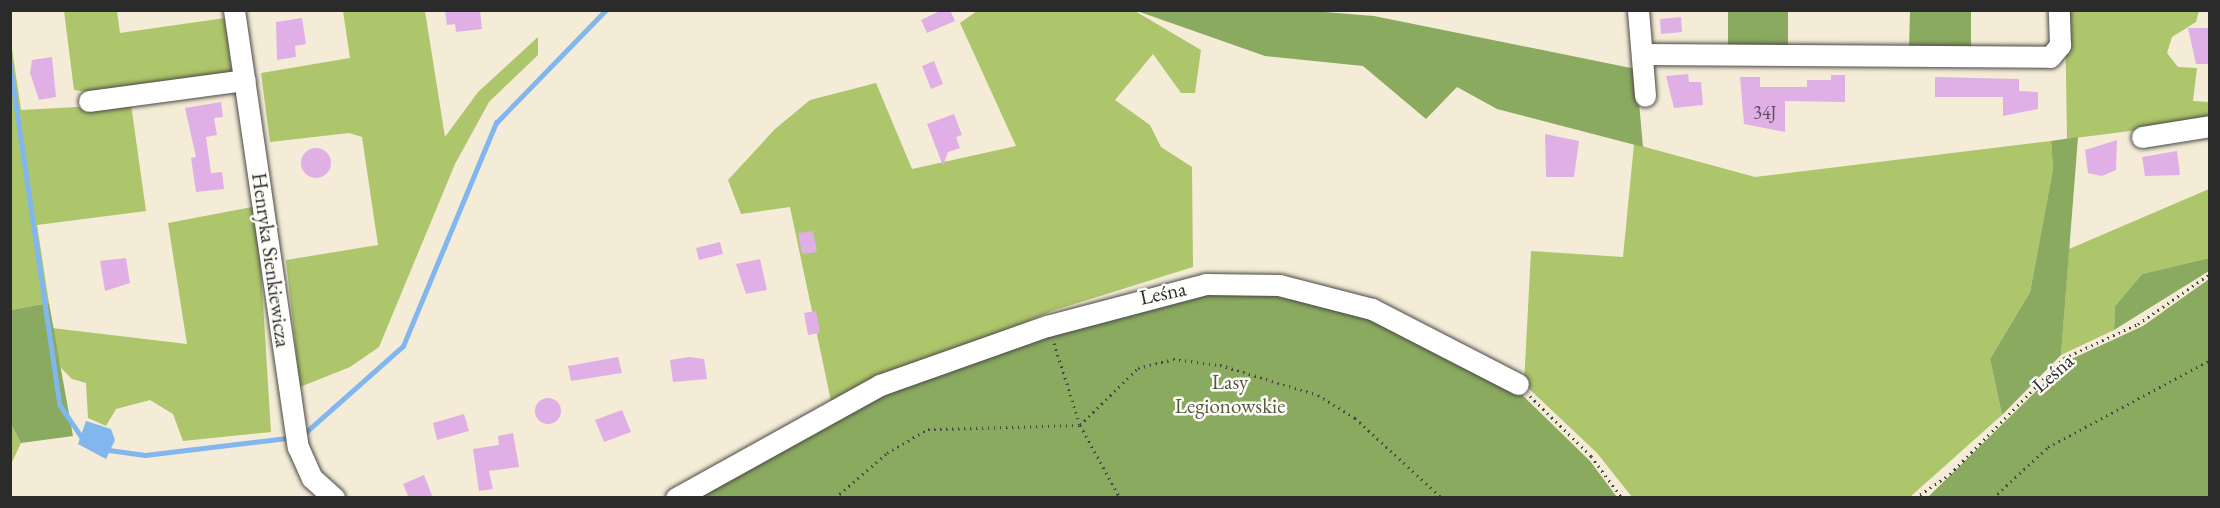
<!DOCTYPE html>
<html>
<head>
<meta charset="utf-8">
<style>
  body { margin:0 }
  #map { position:relative; width:2220px; height:508px; overflow:hidden; background:#f5ecd7; font-family:"EB Garamond",serif }
  div>[style] { position:absolute }
  [style*='--x'] { left:calc(var(--x)*1px); top:calc(var(--y)*1px); width:calc(var(--w)*1px); rotate:calc(var(--a)*1deg) }
  .green>* { inset:0; background:#adc56b }
  .forest>* { inset:0; background:#8aaa5f }
  .water>* { inset:0; background:#81b6ef }
  .stream>* { height:4.5px; margin:-2.25px; padding:0 2.25px; transform-origin:2.25px; border-radius:2.25px; background:#81b6ef }
  .building>* { inset:0; background:#dfafe6 }
  .round { border-radius:50% }
  .path>* { height:3px; margin-top:-1.5px; transform-origin:0; background:repeating-linear-gradient(90deg,#494845 0 1.5px,transparent 0 6px) }
  .roads { filter:drop-shadow(0 0 2px #494845) drop-shadow(0 0 2px #494845) }
  .minor>* { height:21px; margin:-10.5px; padding:0 10.5px; transform-origin:10.5px; border-radius:10.5px; background:#fff }
  span { translate:-50% -50%; white-space:nowrap; text-align:center; line-height:1.15; -webkit-text-stroke:5px #fdfcf7; paint-order:stroke }
  .number-label { font-size:18px; color:#584c5a }
  .number-label span { -webkit-text-stroke-width:0 }
  .street-label { font-size:21px; color:#2b2b2b }
  .park-label { font-size:21px; color:#52593e }
  .frame { position:absolute; inset:0; border:12px solid #2b2b2b; pointer-events:none }
</style>
</head>
<body>
<div id="map">
  <div class="green">
    <div style="clip-path:polygon(64px 11px,117px 11px,120px 33px,225px 18px,232px 74px,100px 94px,74px 90px)"></div>
    <div style="clip-path:polygon(343px 11px,425px 11px,445px 137px,478px 92px,538px 37px,538px 55px,489px 102px,455px 164px,379px 347px,350px 367px,300px 387px,286px 260px,378px 245px,362px 137px,349px 133px,270px 142px,261px 73px,350px 58px)"></div>
    <div style="clip-path:polygon(977px 11px,1135px 11px,1201px 50px,1195px 93px,1181px 93px,1153px 54px,1115px 100px,1150px 125px,1161px 147px,1192px 167px,1193px 267px,1052px 311px,831px 401px,790px 207px,741px 214px,728px 180px,775px 129px,810px 100px,876px 83px,912px 169px,1016px 146px,960px 23px)"></div>
    <div style="clip-path:polygon(2065px 11px,2199px 11px,2196px 22px,2172px 37px,2167px 53px,2178px 67px,2197px 68px,2193px 101px,2209px 102px,2209px 121px,2067px 139px)"></div>
    <div style="clip-path:polygon(10px 35px,21px 110px,131px 104px,146px 211px,37px 225px,49px 303px,11px 310px)"></div>
    <div style="clip-path:polygon(2051px 141px,2053px 169px,2030px 292px,1990px 359px,2002px 415px,1910px 497px,1632px 497px,1597px 453px,1524px 384px,1531px 251px,1623px 257px,1634px 144px,1755px 177px)"></div>
    <div style="clip-path:polygon(2209px 189px,2209px 258px,2142px 274px,2115px 306px,2114px 330px,2061px 355px,2069px 249px)"></div>
    <div style="clip-path:polygon(257px 206px,271px 432px,183px 441px,173px 414px,150px 400px,116px 409px,106px 426px,88px 418px,86px 383px,72px 379px,61px 368px,52px 328px,187px 344px,168px 223px)"></div>
    <div style="clip-path:polygon(11px 424px,21px 443px,11px 464px,10px 464px)"></div>
  </div>
  <div class="forest">
    <div style="clip-path:polygon(1300px 10px,1374px 16px,1636px 69px,1643px 147px,1497px 109px,1457px 87px,1426px 119px,1363px 66px,1265px 56px,1137px 11px)"></div>
    <div style="clip-path:polygon(1728px 11px,1788px 11px,1788px 49px,1728px 49px)"></div>
    <div style="clip-path:polygon(1910px 11px,1971px 11px,1971px 51px,1909px 50px)"></div>
    <div style="clip-path:polygon(2078px 137px,2061px 355px,2002px 415px,1990px 359px,2030px 292px,2053px 169px,2051px 141px)"></div>
    <div style="clip-path:polygon(2209px 258px,2209px 271px,2114px 330px,2115px 306px,2142px 274px)"></div>
    <div style="clip-path:polygon(2209px 279px,2209px 497px,1928px 497px,2067px 361px,2143px 326px)"></div>
    <div style="clip-path:polygon(1209px 289px,1276px 289px,1379px 315px,1514px 387px,1590px 461px,1617px 497px,672px 498px,896px 385px,1029px 339px)"></div>
    <div style="clip-path:polygon(49px 303px,73px 436px,21px 443px,11px 424px,11px 310px)"></div>
  </div>
  <div class="water">
    <div style="clip-path:polygon(86px 421px,111px 429px,115px 440px,106px 459px,78px 444px)"></div>
  </div>
  <div class="stream">
    <div style="--x:10;--y:63;--w:346;--a:81.7"></div>
    <div style="--x:60;--y:405;--w:40;--a:56"></div>
    <div style="--x:305;--y:433;--w:131;--a:-41.6"></div>
    <div style="--x:403;--y:346;--w:242;--a:-67.4"></div>
    <div style="--x:496;--y:123;--w:158;--a:-45.8"></div>
    <div style="--x:109;--y:450;--w:36;--a:8"></div>
    <div style="--x:145;--y:455;--w:143;--a:-6.8"></div>
  </div>
  <div class="building">
    <div style="clip-path:polygon(445px 10px,480px 10px,482px 29px,456px 32px,455px 24px,447px 25px)"></div>
    <div style="clip-path:polygon(942px 10px,950px 10px,955px 21px,927px 33px,921px 20px)"></div>
    <div style="clip-path:polygon(1681px 17px,1682px 32px,1661px 34px,1660px 19px)"></div>
    <div style="clip-path:polygon(302px 18px,306px 44px,295px 46px,296px 57px,277px 60px,276px 22px)"></div>
    <div style="clip-path:polygon(2188px 28px,2210px 28px,2210px 64px,2196px 64px)"></div>
    <div style="clip-path:polygon(52px 57px,56px 97px,39px 100px,30px 73px,32px 60px)"></div>
    <div style="clip-path:polygon(934px 61px,943px 84px,931px 89px,922px 66px)"></div>
    <div style="clip-path:polygon(1688px 74px,1689px 82px,1701px 82px,1703px 105px,1674px 108px,1666px 76px)"></div>
    <div style="clip-path:polygon(1831px 75px,1845px 75px,1845px 102px,1785px 101px,1785px 132px,1744px 124px,1740px 77px,1760px 77px,1760px 87px,1807px 87px,1807px 80px,1831px 80px)"></div>
    <div style="clip-path:polygon(1935px 77px,2019px 79px,2019px 91px,2038px 92px,2038px 109px,2003px 116px,2003px 97px,1935px 97px)"></div>
    <div style="clip-path:polygon(221px 102px,223px 117px,214px 118px,217px 135px,206px 137px,211px 173px,222px 172px,224px 189px,196px 192px,191px 158px,196px 157px,185px 108px)"></div>
    <div style="clip-path:polygon(954px 114px,962px 135px,956px 137px,960px 148px,948px 152px,943px 166px,927px 124px)"></div>
    <div style="clip-path:polygon(1545px 134px,1579px 141px,1574px 177px,1546px 177px)"></div>
    <div style="clip-path:polygon(2117px 140px,2116px 170px,2102px 176px,2088px 173px,2085px 150px)"></div>
    <div class="round" style="left:301px;top:148px;width:30px;height:30px"></div>
    <div style="clip-path:polygon(2177px 151px,2180px 175px,2145px 176px,2142px 157px)"></div>
    <div style="clip-path:polygon(813px 231px,817px 252px,802px 254px,798px 233px)"></div>
    <div style="clip-path:polygon(720px 242px,723px 254px,699px 260px,696px 248px)"></div>
    <div style="clip-path:polygon(126px 258px,130px 283px,105px 291px,100px 261px)"></div>
    <div style="clip-path:polygon(760px 259px,767px 290px,746px 294px,736px 264px)"></div>
    <div style="clip-path:polygon(816px 311px,820px 333px,808px 335px,804px 313px)"></div>
    <div style="clip-path:polygon(618px 357px,622px 373px,571px 381px,568px 366px)"></div>
    <div style="clip-path:polygon(689px 357px,704px 359px,707px 379px,673px 382px,670px 360px)"></div>
    <div class="round" style="left:535px;top:398px;width:26px;height:26px"></div>
    <div style="clip-path:polygon(622px 410px,631px 432px,604px 442px,595px 420px)"></div>
    <div style="clip-path:polygon(464px 414px,469px 431px,437px 440px,433px 423px)"></div>
    <div style="clip-path:polygon(513px 433px,519px 467px,489px 471px,493px 489px,479px 491px,473px 449px,499px 445px,498px 436px)"></div>
    <div style="clip-path:polygon(424px 475px,433px 498px,409px 498px,403px 484px)"></div>
  </div>
  <div class="path">
    <div style="--x:1054;--y:343;--w:86;--a:72.4"></div>
    <div style="--x:1080;--y:425;--w:83;--a:61.3"></div>
    <div style="--x:1530;--y:396;--w:86;--a:44.5"></div>
    <div style="--x:1591;--y:456;--w:52;--a:53.6"></div>
    <div style="--x:835;--y:498;--w:69;--a:-40.9"></div>
    <div style="--x:887;--y:453;--w:48;--a:-30.3"></div>
    <div style="--x:928;--y:429;--w:152;--a:-1.5"></div>
    <div style="--x:1080;--y:425;--w:81;--a:-44.5"></div>
    <div style="--x:1138;--y:368;--w:36;--a:-14"></div>
    <div style="--x:1173;--y:359;--w:47;--a:7.3"></div>
    <div style="--x:1220;--y:365;--w:102;--a:17"></div>
    <div style="--x:1318;--y:395;--w:44;--a:31.9"></div>
    <div style="--x:1355;--y:418;--w:118;--a:42.6"></div>
    <div style="--x:1915;--y:498;--w:42;--a:-34.4"></div>
    <div style="--x:1950;--y:474;--w:163;--a:-45.5"></div>
    <div style="--x:2064;--y:358;--w:81;--a:-24.7"></div>
    <div style="--x:2138;--y:324;--w:88;--a:-34.8"></div>
    <div style="--x:1993;--y:498;--w:75;--a:-42.8"></div>
    <div style="--x:2048;--y:447;--w:184;--a:-28.2"></div>
  </div>
  <div class="roads">
    <div class="minor">
      <div style="--x:234;--y:10;--w:442;--a:81.7"></div>
      <div style="--x:298;--y:447;--w:34;--a:66"></div>
      <div style="--x:312;--y:478;--w:30;--a:42"></div>
      <div style="--x:1638;--y:10;--w:86;--a:85.3"></div>
      <div style="--x:1642;--y:54;--w:408;--a:0.4"></div>
      <div style="--x:2050;--y:57;--w:16;--a:-50"></div>
      <div style="--x:2060;--y:45;--w:35;--a:-92"></div>
      <div style="--x:89;--y:101;--w:157;--a:-7.7"></div>
      <div style="--x:2142;--y:137;--w:69;--a:-9.2"></div>
      <div style="--x:676;--y:498;--w:233;--a:-29"></div>
      <div style="--x:880;--y:385;--w:177;--a:-19.5"></div>
      <div style="--x:1047;--y:326;--w:164;--a:-14.8"></div>
      <div style="--x:1206;--y:284;--w:73;--a:0.8"></div>
      <div style="--x:1279;--y:285;--w:96;--a:14.5"></div>
      <div style="--x:1372;--y:309;--w:164;--a:27.2"></div>
    </div>
  </div>
  <div class="number-label">
    <span style="left:1765px;top:113px">34J</span>
  </div>
  <div class="street-label">
    <span style="left:271px;top:260px;rotate:82deg">Henryka Sienkiewicza</span>
    <span style="left:1163px;top:293px;rotate:-12deg">Leśna</span>
    <span style="left:2053px;top:373px;rotate:-41deg">Leśna</span>
  </div>
  <div class="park-label">
    <span style="left:1230px;top:394px">Lasy<br>Legionowskie</span>
  </div>
  <div class="frame"></div>
</div>
</body>
</html>
